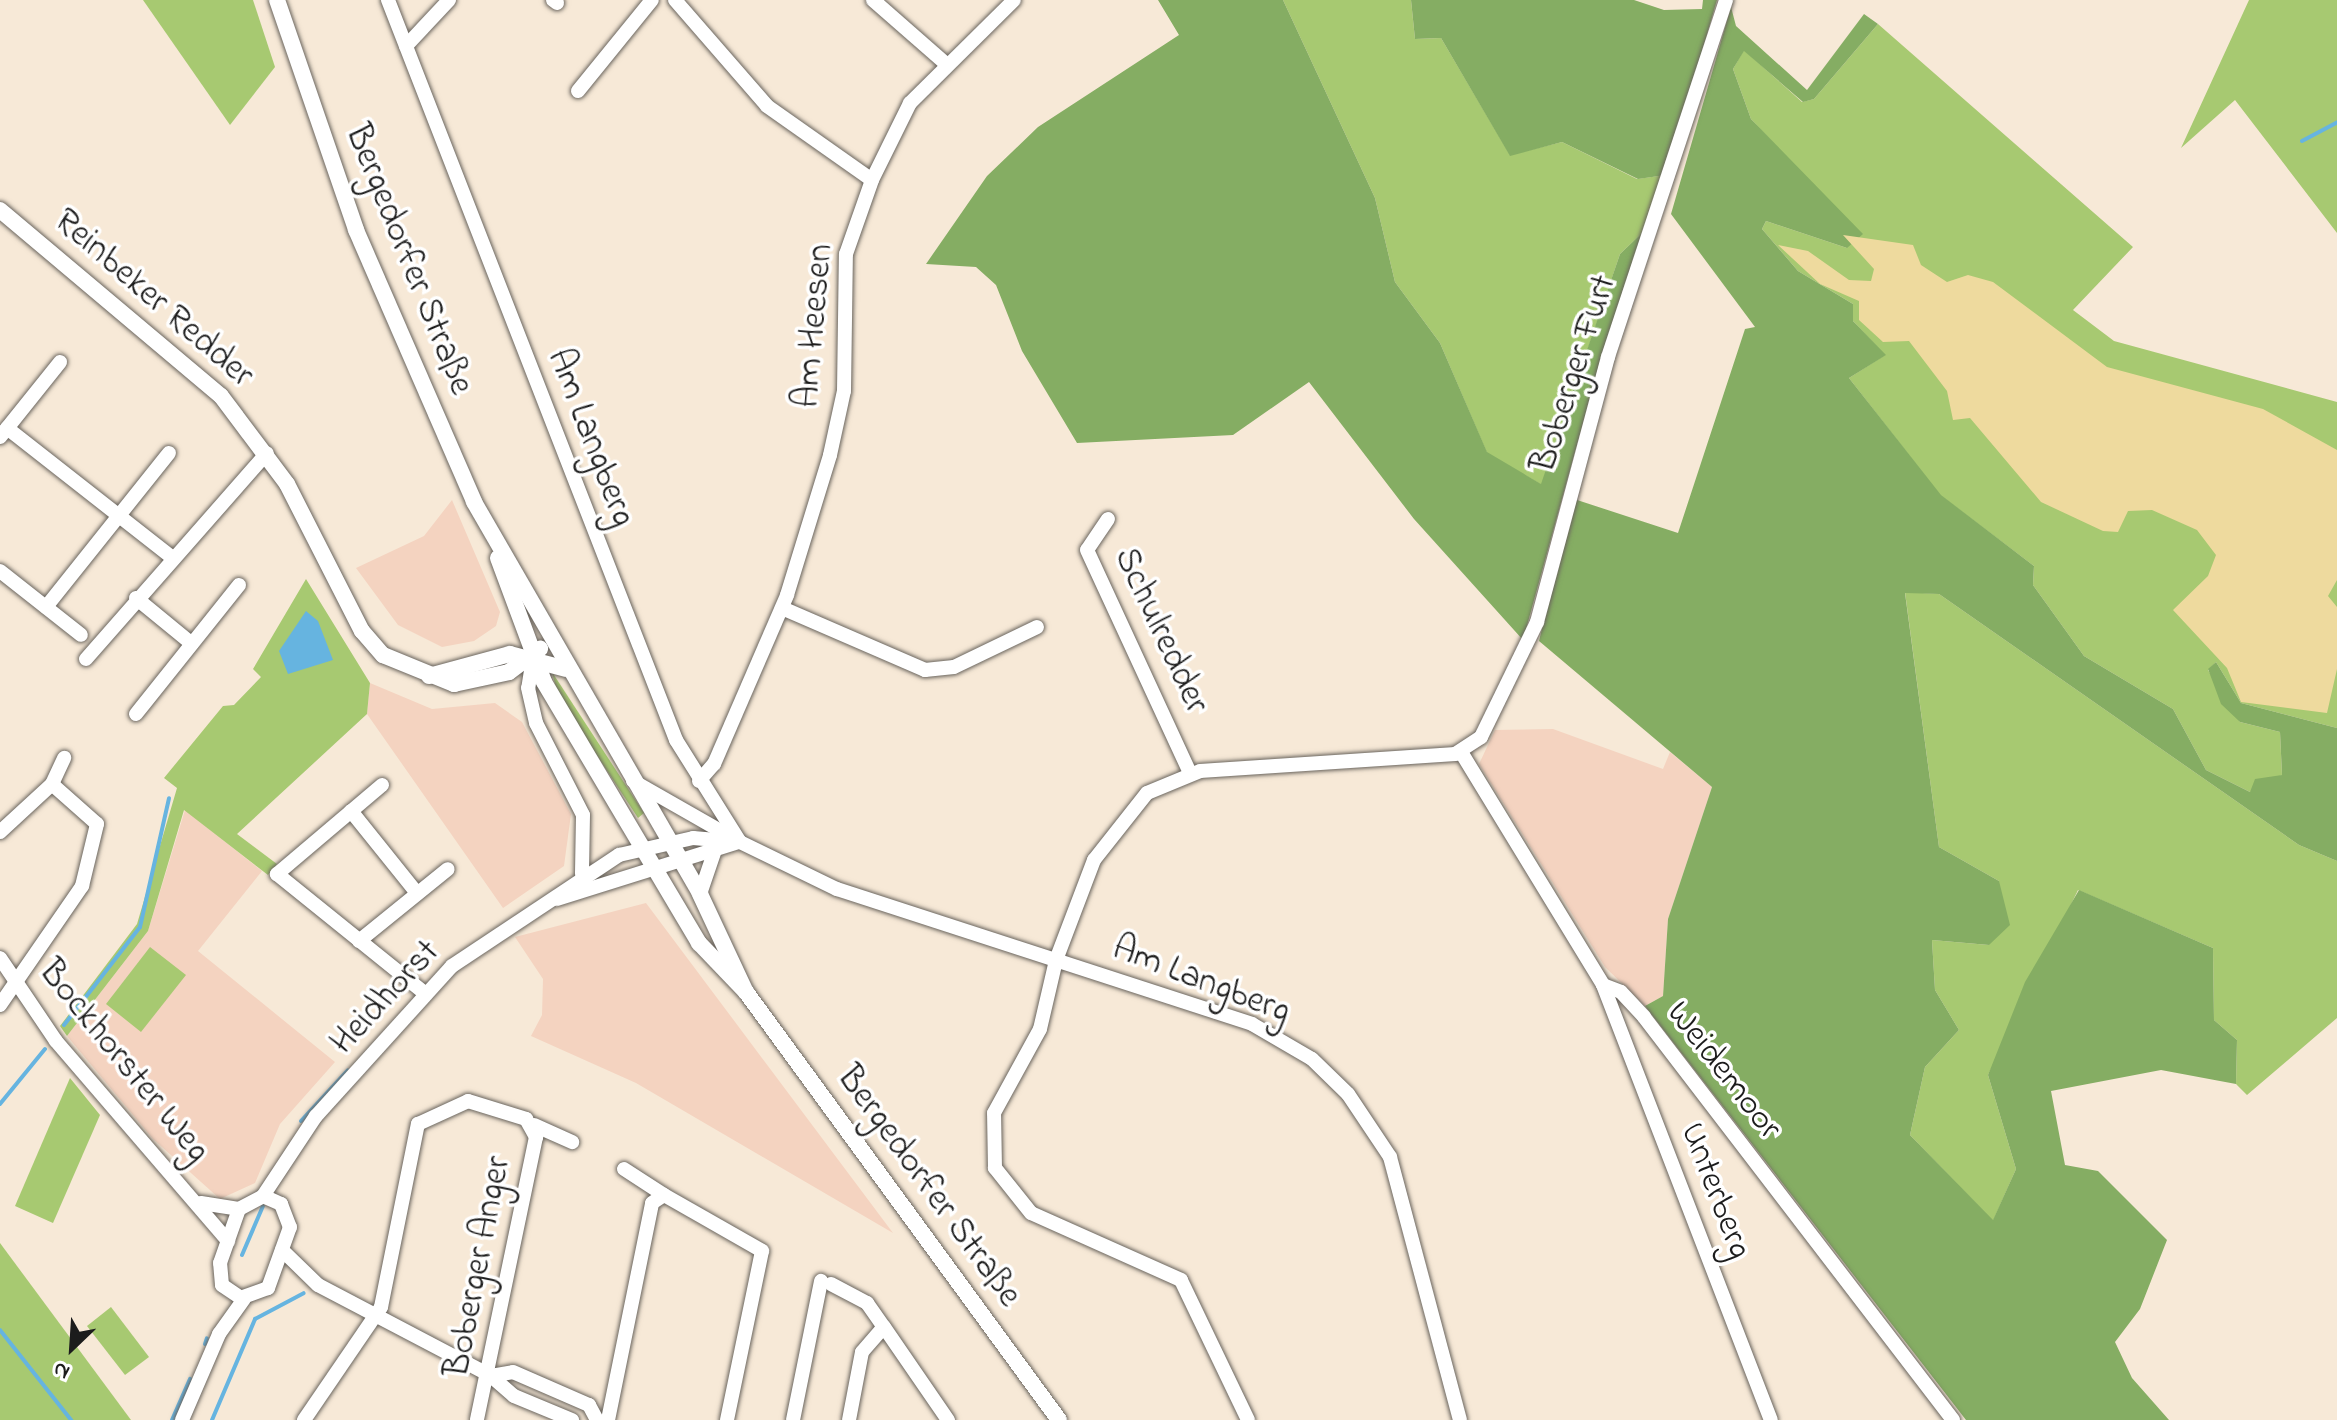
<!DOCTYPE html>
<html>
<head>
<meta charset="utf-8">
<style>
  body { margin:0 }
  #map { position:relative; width:2337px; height:1420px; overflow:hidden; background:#f7e9d7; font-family:"Indie Flower",sans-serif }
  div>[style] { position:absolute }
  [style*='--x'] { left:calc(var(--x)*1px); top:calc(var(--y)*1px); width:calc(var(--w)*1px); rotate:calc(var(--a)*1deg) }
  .built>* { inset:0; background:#f4d3c0 }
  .green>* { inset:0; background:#a7c971 }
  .forest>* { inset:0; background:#85ad63 }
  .sand>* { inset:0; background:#eeda9e }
  .water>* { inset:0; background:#66b4e0 }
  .stream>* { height:4px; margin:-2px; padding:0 2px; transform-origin:2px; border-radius:2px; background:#66b4e0 }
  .roads { filter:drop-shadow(0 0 2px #69645d) drop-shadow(0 0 2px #69645d) }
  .minor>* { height:14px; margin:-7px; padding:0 7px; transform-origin:7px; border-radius:7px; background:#fff }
  .major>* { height:16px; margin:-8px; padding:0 8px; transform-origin:8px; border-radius:8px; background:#fff }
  span { translate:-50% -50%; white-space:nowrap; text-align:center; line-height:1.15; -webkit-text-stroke:7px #fff; paint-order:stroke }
  .street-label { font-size:36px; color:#1c1c1c }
  .north { position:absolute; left:32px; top:1308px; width:80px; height:80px; -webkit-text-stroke:6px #fff; paint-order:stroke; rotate:205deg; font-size:22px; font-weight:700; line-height:32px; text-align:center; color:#1c1c1c }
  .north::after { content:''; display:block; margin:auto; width:28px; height:36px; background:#1c1c1c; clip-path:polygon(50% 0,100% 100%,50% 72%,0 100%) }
</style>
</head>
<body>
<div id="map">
  <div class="built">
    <div style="clip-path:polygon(452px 500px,500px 612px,496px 626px,474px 641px,442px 647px,398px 625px,356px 568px,424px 536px)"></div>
    <div style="clip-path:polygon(370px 683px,432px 709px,495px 703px,522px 722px,571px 814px,564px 866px,503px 908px,367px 714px)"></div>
    <div style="clip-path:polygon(1553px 729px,1663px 769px,1670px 752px,1712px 787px,1668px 919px,1663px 996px,1645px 1006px,1605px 967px,1479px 764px,1495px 730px)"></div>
    <div style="clip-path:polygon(185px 810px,262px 871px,198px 951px,335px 1062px,280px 1124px,255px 1183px,220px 1199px,153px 1139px,67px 1036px,148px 931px)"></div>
    <div style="clip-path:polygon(646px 903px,893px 1233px,636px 1083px,531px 1036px,542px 1015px,543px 979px,515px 937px)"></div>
  </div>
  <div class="green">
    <div style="clip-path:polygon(143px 0,253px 0,275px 67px,230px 125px)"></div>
    <div style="clip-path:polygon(1283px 0,1411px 0,1415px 39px,1441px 38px,1510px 155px,1562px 142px,1637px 179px,1666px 175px,1645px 230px,1620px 254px,1542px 485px,1487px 453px,1440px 343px,1395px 282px,1375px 198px)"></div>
    <div style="clip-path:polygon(2249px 0,2337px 0,2337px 233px,2235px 100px,2181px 148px)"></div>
    <div style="clip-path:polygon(1878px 24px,2133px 247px,2073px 310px,2114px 341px,2337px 402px,2337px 728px,2241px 703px,2216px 662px,2208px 670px,2240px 722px,2280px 732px,2282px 775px,2250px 792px,2206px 770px,2173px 709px,2084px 656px,2033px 585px,2034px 566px,1940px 495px,1849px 378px,1885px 355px,1853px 321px,1853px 304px,1798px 271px,1762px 229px,1766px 221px,1847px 248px,1801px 173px,1751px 119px,1733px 69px,1744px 50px,1802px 102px,1814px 99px)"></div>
    <div style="clip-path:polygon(306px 579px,370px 683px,367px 714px,237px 834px,277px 864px,268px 875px,184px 810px,148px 931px,67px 1036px,60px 1026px,137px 924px,177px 788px,164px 778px,223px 706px,234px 705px,261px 677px,253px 669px)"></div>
    <div style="clip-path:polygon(1905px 592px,1939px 594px,2299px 845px,2337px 861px,2337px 1018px,2247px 1095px,2236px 1084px,2237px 1040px,2214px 1020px,2213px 948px,2078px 890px,1988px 1075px,2016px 1169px,1993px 1221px,1910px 1135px,1925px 1067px,1959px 1030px,1935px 990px,1932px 940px,1989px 945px,1999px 881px,1939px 847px)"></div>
    <div style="clip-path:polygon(552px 672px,644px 813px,638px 818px,558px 696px)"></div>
    <div style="clip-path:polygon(150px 947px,186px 975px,141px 1032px,106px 1004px)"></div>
    <div style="clip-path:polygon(70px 1078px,100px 1115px,53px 1223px,15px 1206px)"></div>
    <div style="clip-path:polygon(0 1243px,131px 1420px,0 1420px)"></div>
    <div style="clip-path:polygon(111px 1307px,149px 1357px,125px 1375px,87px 1326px)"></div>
  </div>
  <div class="forest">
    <div style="clip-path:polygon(1158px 0,1283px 0,1375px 198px,1395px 282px,1440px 343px,1487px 452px,1541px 484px,1620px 254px,1645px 230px,1602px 354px,1523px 640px,1414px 519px,1309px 382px,1233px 435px,1077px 443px,1022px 351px,996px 285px,976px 267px,926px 264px,987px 176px,1038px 127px,1179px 35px)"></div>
    <div style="clip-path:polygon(1411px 0,1634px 0,1664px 10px,1702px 9px,1703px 0,1717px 0,1666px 175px,1638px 179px,1562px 142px,1510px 156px,1441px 38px,1415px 39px)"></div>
    <div style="clip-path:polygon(1731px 7px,1736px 26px,1807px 90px,1864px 14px,1878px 24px,1814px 99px,1803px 102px,1744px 51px,1733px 69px,1751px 119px,1863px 234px,1847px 248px,1766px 221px,1762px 229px,1798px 271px,1853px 304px,1853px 321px,1886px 355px,1849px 378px,1941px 495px,2034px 566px,2033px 585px,2084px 656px,2173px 709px,2206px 770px,2250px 792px,2255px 779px,2282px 775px,2280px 732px,2240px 722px,2221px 704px,2208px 669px,2216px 662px,2241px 703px,2337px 728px,2337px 861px,2299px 845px,1939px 594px,1905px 593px,1939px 847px,1999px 881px,2010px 925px,1989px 945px,1932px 940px,1935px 990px,1959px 1030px,1925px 1067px,1910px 1135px,1993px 1220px,2016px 1169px,1988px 1075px,2025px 982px,2079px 890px,2213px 948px,2214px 1020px,2237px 1040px,2236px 1084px,2161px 1070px,2051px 1091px,2065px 1165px,2098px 1171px,2167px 1240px,2140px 1309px,2115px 1342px,2132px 1378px,2169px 1420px,1966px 1420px,1645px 1006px,1663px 996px,1668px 919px,1712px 787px,1539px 641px,1574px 499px,1678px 533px,1745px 329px,1755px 327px,1671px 214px)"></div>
  </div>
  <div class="sand">
    <div style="clip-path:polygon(1843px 235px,1913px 245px,1921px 265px,1947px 282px,1968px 275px,1993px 282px,2107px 367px,2263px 409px,2337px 450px,2337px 580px,2328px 596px,2337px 607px,2337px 669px,2327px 713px,2241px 702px,2227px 668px,2173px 610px,2208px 576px,2216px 555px,2197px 530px,2152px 510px,2128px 511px,2118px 532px,2103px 531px,2041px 502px,1970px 418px,1953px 420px,1947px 391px,1909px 341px,1883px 342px,1859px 320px,1859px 301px,1820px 284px,1778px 245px,1808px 251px,1849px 280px,1871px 281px,1874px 269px)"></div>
  </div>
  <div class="water">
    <div style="clip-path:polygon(306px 611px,318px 621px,333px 660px,288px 674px,279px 651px)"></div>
  </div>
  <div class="stream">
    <div style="--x:2302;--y:141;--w:40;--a:-28"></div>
    <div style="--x:64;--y:1025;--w:124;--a:-52.2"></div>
    <div style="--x:140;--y:927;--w:132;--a:-77.3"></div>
    <div style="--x:0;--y:1104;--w:71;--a:-50.7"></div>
    <div style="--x:301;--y:1121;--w:69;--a:-47.3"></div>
    <div style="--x:242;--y:1255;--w:53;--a:-66.8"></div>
    <div style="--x:0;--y:1330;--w:115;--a:51.7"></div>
    <div style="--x:205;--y:1344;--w:6;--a:-72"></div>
    <div style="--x:172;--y:1420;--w:45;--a:-66.3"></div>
    <div style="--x:212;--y:1420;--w:110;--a:-66.9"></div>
    <div style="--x:255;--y:1319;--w:55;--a:-28"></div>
  </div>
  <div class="roads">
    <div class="minor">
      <div style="--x:388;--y:0;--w:794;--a:68.73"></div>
      <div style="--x:676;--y:740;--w:120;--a:57.9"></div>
      <div style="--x:553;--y:0;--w:5;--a:37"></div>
      <div style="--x:675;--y:0;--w:140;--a:49"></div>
      <div style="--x:767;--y:106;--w:128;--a:35.2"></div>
      <div style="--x:873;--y:0;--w:97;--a:41.2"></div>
      <div style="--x:406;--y:46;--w:63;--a:-46.9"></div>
      <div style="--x:578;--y:91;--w:117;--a:-50.9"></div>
      <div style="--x:7;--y:428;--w:211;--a:38.1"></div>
      <div style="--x:0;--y:437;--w:96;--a:-51.3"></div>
      <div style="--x:1108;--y:519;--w:37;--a:124"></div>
      <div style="--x:1087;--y:550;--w:246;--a:65.2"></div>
      <div style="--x:0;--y:571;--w:103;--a:38.3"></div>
      <div style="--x:136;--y:598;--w:72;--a:39.4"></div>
      <div style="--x:46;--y:607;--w:197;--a:-51.4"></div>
      <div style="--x:782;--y:608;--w:156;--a:23.4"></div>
      <div style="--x:925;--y:670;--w:29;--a:-6"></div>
      <div style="--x:954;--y:667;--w:92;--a:-25.7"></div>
      <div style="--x:533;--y:658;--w:30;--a:99"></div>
      <div style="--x:528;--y:688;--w:36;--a:77"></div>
      <div style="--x:536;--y:723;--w:103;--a:62.9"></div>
      <div style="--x:583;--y:815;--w:59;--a:91"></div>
      <div style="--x:86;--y:659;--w:274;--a:-48.7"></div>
      <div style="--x:136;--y:714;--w:165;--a:-51.4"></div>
      <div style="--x:1461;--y:752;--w:273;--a:58.6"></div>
      <div style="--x:1603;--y:985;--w:19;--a:21"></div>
      <div style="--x:1621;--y:992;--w:34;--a:47"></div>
      <div style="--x:1644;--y:1017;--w:508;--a:52.52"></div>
      <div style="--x:633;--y:781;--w:115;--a:29.7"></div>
      <div style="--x:699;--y:781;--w:23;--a:-49"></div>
      <div style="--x:714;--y:764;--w:184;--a:-66.6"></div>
      <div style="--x:787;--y:595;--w:146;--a:-72.9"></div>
      <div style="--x:830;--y:455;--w:66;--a:-77.7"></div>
      <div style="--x:844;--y:391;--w:137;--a:-89.2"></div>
      <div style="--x:846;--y:254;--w:78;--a:-70.6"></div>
      <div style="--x:872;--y:180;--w:86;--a:-63.7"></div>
      <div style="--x:910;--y:103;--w:146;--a:-44.7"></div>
      <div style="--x:382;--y:785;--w:138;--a:139.7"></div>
      <div style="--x:277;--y:874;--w:188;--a:38.9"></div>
      <div style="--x:351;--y:811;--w:105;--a:51.2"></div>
      <div style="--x:0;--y:832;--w:71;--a:-42.7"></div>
      <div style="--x:52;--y:784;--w:29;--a:-65"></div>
      <div style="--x:700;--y:894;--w:46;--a:-71.2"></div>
      <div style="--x:557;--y:899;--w:188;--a:-17.4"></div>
      <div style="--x:359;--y:941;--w:114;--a:-39"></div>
      <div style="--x:0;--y:958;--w:100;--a:56"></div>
      <div style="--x:56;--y:1041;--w:264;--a:49.3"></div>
      <div style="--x:1603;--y:985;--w:466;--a:68.9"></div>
      <div style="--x:0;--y:1005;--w:145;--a:-55.4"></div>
      <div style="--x:82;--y:886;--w:64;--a:-76.4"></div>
      <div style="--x:97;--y:824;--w:60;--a:-138.4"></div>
      <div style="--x:534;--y:1125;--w:42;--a:24.1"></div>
      <div style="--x:624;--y:1169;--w:48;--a:33"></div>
      <div style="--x:263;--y:1196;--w:96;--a:-56.5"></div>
      <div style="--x:316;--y:1116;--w:202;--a:-47.8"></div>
      <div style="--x:452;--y:966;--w:201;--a:-33.6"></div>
      <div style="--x:619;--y:855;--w:76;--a:-12.9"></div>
      <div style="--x:693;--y:838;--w:47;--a:4.9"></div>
      <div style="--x:740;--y:842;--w:108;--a:25.9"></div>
      <div style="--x:837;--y:889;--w:436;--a:18"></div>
      <div style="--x:1252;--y:1024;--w:69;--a:30.3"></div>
      <div style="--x:1312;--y:1059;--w:50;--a:44.2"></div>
      <div style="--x:1348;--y:1094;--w:76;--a:56.3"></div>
      <div style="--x:1390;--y:1157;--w:272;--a:75.1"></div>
      <div style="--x:263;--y:1196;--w:20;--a:24"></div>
      <div style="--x:281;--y:1204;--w:25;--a:69"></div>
      <div style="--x:290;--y:1227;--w:65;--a:109.8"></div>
      <div style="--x:268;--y:1288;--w:29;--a:160"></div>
      <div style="--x:241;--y:1298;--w:23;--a:-146"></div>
      <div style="--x:222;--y:1285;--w:22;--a:-95"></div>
      <div style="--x:220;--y:1263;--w:57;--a:-70.6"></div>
      <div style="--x:239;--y:1209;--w:27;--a:-28"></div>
      <div style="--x:201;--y:1203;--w:38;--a:9"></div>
      <div style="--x:282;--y:1250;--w:50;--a:44.2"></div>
      <div style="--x:318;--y:1285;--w:195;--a:27.7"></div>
      <div style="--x:491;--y:1376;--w:30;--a:41"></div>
      <div style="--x:514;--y:1396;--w:63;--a:22.5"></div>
      <div style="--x:831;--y:1284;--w:41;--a:27.8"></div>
      <div style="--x:867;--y:1303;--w:29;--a:55"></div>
      <div style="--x:491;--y:1376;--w:22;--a:-10"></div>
      <div style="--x:513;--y:1372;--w:83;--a:23.5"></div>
      <div style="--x:589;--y:1405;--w:17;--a:62"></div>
      <div style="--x:182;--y:1420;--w:94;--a:-66.7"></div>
      <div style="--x:219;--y:1334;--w:43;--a:-54.5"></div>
      <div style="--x:304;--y:1420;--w:137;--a:-55.7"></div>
      <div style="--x:381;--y:1307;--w:187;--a:-78.6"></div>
      <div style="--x:418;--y:1124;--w:55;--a:-24.7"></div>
      <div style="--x:468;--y:1101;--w:61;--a:17.2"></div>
      <div style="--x:526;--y:1119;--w:21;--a:61"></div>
      <div style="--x:536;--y:1137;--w:289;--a:101.8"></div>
      <div style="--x:608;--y:1420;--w:221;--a:-78.5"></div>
      <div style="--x:652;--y:1203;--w:14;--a:-34"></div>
      <div style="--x:664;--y:1195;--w:113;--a:29.7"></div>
      <div style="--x:762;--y:1251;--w:173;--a:101.7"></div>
      <div style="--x:793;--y:1420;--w:142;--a:-78.6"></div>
      <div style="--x:849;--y:1420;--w:69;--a:-79.2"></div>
      <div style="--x:862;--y:1352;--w:33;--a:-49"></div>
      <div style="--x:884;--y:1327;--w:113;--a:55.5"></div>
      <div style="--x:1248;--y:1420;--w:155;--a:-115.6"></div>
      <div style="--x:1181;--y:1280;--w:164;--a:-155.9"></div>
      <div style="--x:1031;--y:1213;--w:58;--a:-128.7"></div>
      <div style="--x:995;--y:1168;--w:55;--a:-91"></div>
      <div style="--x:994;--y:1113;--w:96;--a:-61.3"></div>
      <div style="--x:1040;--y:1029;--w:71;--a:-76.9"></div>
      <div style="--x:1056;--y:960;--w:107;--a:-69.2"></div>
      <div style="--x:1094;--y:860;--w:85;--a:-51.7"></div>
      <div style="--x:1147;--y:793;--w:57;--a:-22.5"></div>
      <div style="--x:1200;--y:771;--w:256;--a:-3.8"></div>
      <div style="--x:1455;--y:754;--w:31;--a:-33"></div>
      <div style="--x:1481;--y:737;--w:128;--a:-64"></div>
      <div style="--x:1537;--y:622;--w:274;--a:-75"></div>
      <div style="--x:1608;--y:357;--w:376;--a:-71.7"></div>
    </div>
    <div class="major">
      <div style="--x:277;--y:0;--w:243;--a:71"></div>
      <div style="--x:356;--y:230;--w:296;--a:66.5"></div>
      <div style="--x:474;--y:502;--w:452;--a:60"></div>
      <div style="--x:700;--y:894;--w:108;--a:64.9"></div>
      <div style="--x:0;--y:210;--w:289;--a:40.1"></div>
      <div style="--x:221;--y:396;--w:110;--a:53.1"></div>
      <div style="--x:287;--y:484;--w:165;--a:63"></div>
      <div style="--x:362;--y:631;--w:32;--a:49"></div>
      <div style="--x:383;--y:655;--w:77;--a:22.2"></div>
      <div style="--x:454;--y:684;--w:56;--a:-12.3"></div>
      <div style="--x:509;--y:672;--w:39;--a:-37"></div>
      <div style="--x:498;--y:558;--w:132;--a:69.6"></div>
      <div style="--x:544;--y:682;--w:304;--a:59.3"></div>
      <div style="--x:699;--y:943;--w:68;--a:46.2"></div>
      <div style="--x:746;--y:992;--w:530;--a:53.82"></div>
      <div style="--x:429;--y:676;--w:84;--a:-15.2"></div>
      <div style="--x:510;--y:654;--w:58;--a:15"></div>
    </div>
  </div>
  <div class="street-label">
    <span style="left:408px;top:260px;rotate:68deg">Bergedorfer Straße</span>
    <span style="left:153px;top:299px;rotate:41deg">Reinbeker Redder</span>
    <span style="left:815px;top:326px;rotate:-85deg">Am Heesen</span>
    <span style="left:1575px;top:374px;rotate:-72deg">Boberger Furt</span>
    <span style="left:590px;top:438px;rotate:69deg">Am Langberg</span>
    <span style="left:1160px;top:631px;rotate:65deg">Schulredder</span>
    <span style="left:1201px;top:981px;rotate:21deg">Am Langberg</span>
    <span style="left:386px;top:998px;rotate:-47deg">Heidhorst</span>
    <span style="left:123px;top:1062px;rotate:51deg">Bockhorster Weg</span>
    <span style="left:1723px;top:1071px;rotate:52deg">Weidemoor</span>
    <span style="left:928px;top:1187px;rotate:54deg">Bergedorfer Straße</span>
    <span style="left:1715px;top:1191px;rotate:69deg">Unterberg</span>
    <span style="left:479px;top:1267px;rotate:-79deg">Boberger Anger</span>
  </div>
  <div class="north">N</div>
</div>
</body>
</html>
